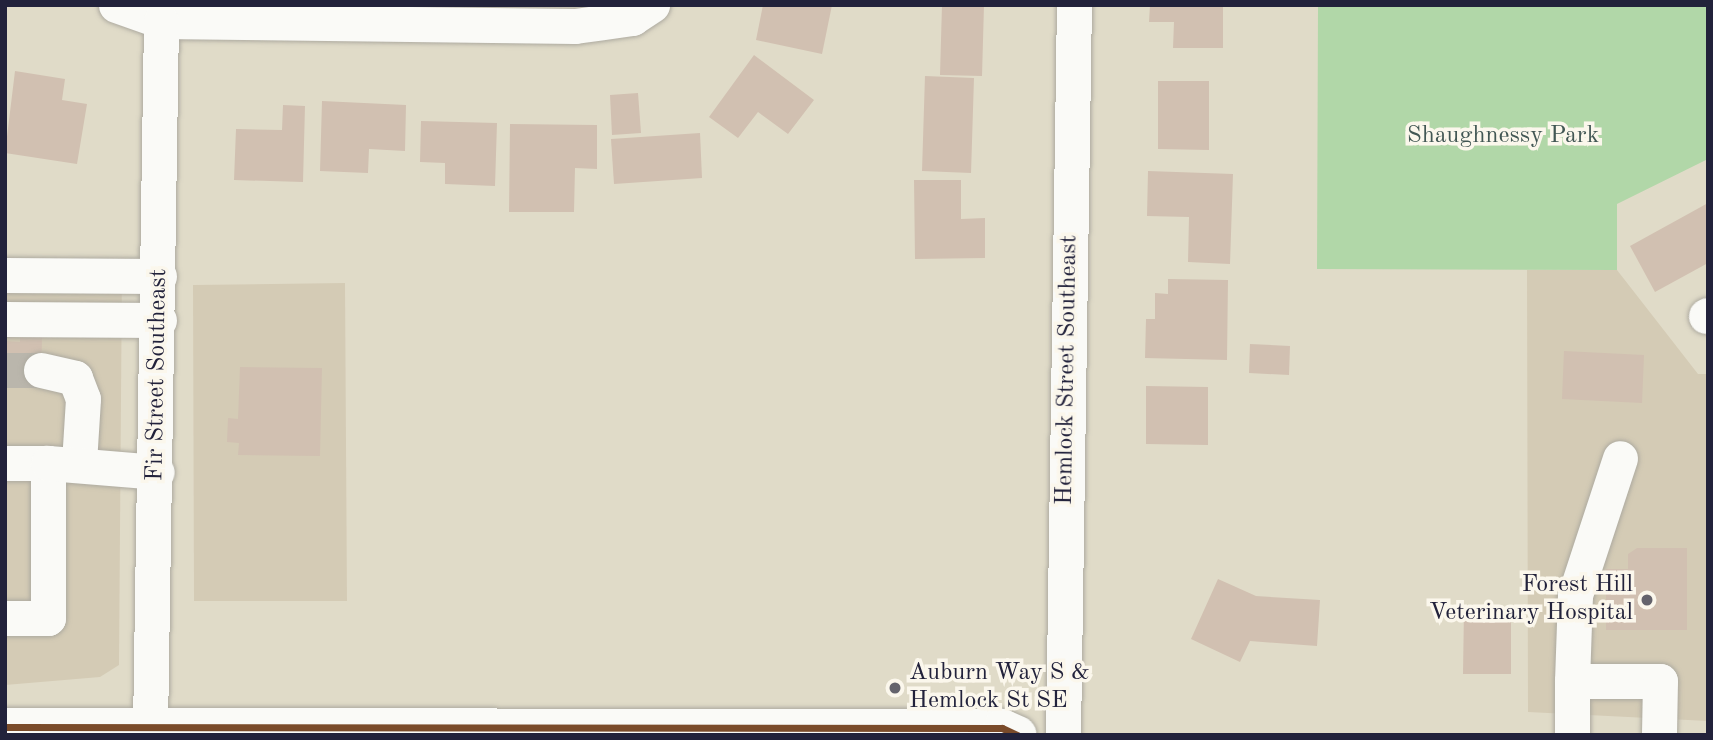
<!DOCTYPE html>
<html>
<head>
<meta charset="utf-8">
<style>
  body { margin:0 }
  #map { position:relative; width:1713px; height:740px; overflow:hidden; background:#e0dbc8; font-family:"Old Standard TT",serif }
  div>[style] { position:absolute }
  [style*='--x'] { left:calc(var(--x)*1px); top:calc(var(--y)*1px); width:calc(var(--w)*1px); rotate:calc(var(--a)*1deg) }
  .built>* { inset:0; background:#d4cbb5 }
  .green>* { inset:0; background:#b1d7a8 }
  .building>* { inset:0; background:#d1c0b1 }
  .minor-tunnel>* { height:35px; margin-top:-17.5px; transform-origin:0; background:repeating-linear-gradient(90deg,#bab6ac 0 35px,transparent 0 53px) }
  .roads { filter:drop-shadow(0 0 2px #adaaa0) drop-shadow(0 0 2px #adaaa0) }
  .minor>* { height:35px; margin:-17.5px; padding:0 17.5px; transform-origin:17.5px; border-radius:17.5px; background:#fafaf7 }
  .major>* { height:38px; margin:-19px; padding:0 19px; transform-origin:19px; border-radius:19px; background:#fafaf7 }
  .bus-1>* { height:7px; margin:-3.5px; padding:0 3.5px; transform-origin:3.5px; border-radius:3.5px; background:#7a4b2a }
  .dots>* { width:19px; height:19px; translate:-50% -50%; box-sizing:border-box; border:4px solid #fbf7ec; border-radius:50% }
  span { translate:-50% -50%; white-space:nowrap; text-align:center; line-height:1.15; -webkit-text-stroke:7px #fbf7ec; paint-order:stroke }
  .park-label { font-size:24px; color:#425754 }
  .street-label { font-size:24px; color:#22223b }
  .poi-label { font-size:24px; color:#22223b }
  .right { translate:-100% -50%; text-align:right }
  .left { translate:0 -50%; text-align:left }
  .frame { position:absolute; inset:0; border:7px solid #22223b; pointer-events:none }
</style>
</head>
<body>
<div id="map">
  <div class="built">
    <div style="clip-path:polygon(5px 266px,122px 267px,119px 665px,100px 677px,5px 685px)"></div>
    <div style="clip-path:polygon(1527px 270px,1617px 270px,1698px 374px,1708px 374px,1708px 721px,1528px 712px)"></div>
    <div style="clip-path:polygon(345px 283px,347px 601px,194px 601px,193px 285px)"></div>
  </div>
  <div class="green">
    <div style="clip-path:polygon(1318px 5px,1708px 5px,1708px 159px,1617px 204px,1617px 270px,1317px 269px)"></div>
  </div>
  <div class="building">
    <div style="clip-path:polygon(763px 5px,832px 5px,822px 54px,756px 40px)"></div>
    <div style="clip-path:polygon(942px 5px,984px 5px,982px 76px,940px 75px)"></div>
    <div style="clip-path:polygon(1150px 5px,1223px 5px,1223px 48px,1173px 48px,1174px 22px,1149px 22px)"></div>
    <div style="clip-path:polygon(754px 55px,814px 100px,788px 134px,758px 112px,738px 138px,709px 117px)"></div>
    <div style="clip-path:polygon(15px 71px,65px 79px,62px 100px,87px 104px,77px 164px,5px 153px)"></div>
    <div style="clip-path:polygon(925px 76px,974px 78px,971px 173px,922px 171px)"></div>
    <div style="clip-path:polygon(1158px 81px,1209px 81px,1209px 150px,1158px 149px)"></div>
    <div style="clip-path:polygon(638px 93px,641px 133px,612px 135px,610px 95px)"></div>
    <div style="clip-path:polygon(322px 101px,406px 105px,405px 151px,369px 149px,368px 173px,320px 171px)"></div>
    <div style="clip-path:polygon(283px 105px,305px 106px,303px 182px,234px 180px,236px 129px,282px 130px)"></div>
    <div style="clip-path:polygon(421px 121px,497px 123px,495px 186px,445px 184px,445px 163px,420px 162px)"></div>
    <div style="clip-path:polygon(510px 124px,597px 125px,597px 169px,575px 168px,574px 212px,509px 212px)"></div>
    <div style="clip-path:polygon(700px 133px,702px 178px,614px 184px,611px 139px)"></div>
    <div style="clip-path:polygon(1148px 171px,1233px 174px,1230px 264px,1188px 262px,1189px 217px,1147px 216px)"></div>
    <div style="clip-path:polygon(914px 180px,961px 180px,961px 219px,985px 218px,985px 258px,915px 259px)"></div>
    <div style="clip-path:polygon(1708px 203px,1708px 263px,1655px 292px,1630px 246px)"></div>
    <div style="clip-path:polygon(1168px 279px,1228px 280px,1227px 360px,1145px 358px,1146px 319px,1155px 319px,1155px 293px,1168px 294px)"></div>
    <div style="clip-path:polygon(20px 335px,42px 336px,41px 387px,5px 387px,5px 341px,20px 342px)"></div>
    <div style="clip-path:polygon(1250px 344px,1290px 346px,1289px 375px,1249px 373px)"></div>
    <div style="clip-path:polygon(1564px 351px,1644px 355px,1642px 403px,1562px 399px)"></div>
    <div style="clip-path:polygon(240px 367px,322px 368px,320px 456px,238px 455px,239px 443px,227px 442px,228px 418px,238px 419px)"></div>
    <div style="clip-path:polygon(1146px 386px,1208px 387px,1208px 445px,1146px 444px)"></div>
    <div style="clip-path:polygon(1637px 548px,1687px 548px,1687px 630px,1606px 630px,1606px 569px,1628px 569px,1628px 554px)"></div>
    <div style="clip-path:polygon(1218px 579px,1256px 596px,1320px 600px,1317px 646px,1250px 641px,1240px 662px,1191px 639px)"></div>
    <div style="clip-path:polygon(1464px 609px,1511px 609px,1511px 674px,1463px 674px)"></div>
  </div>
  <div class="minor-tunnel">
    <div style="--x:5;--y:370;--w:36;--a:0"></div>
  </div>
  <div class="roads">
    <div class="minor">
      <div style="--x:116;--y:5;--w:48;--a:19.6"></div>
      <div style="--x:161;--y:21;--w:414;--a:0.7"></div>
      <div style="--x:575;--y:26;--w:58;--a:-8"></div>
      <div style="--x:632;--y:18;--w:24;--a:-33"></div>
      <div style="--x:5;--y:275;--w:154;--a:0.4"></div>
      <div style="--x:1706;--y:316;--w:2;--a:-27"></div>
      <div style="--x:5;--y:319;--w:154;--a:0.4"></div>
      <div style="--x:41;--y:370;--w:35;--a:13"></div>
      <div style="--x:75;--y:378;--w:22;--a:69"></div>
      <div style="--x:83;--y:399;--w:63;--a:93.6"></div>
      <div style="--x:5;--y:463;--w:43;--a:0"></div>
      <div style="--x:5;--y:618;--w:43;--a:0"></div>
      <div style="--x:48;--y:618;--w:155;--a:-90"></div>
      <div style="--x:48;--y:463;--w:109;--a:4.7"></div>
      <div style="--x:1572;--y:681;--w:86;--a:-88"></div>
      <div style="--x:1575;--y:595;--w:144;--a:-71.8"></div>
      <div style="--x:150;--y:729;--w:708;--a:-89.11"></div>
      <div style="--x:1063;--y:735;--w:730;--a:-89.14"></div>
      <div style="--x:1572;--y:735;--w:54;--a:-90"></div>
      <div style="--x:1572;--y:681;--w:88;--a:0"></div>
      <div style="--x:1660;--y:681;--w:54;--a:91.1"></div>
    </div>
    <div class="major">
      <div style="--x:5;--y:727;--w:997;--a:0.06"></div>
      <div style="--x:1002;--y:728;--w:17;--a:24"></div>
    </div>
  </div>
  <div class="bus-1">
    <div style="--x:5;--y:727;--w:997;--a:0.06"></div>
    <div style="--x:1002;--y:728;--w:17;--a:25"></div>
  </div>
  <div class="dots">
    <div style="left:1647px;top:600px;background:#64636c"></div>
    <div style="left:895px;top:688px;background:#64636c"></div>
  </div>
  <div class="park-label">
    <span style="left:1503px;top:137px">Shaughnessy Park</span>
  </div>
  <div class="street-label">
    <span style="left:1068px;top:370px;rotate:-89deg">Hemlock Street Southeast</span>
    <span style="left:158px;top:375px;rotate:-89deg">Fir Street Southeast</span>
  </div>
  <div class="poi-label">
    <span class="right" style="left:1633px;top:600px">Forest Hill<br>Veterinary Hospital</span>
    <span class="left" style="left:909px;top:688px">Auburn Way S &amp;<br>Hemlock St SE</span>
  </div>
  <div class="frame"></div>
</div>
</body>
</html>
